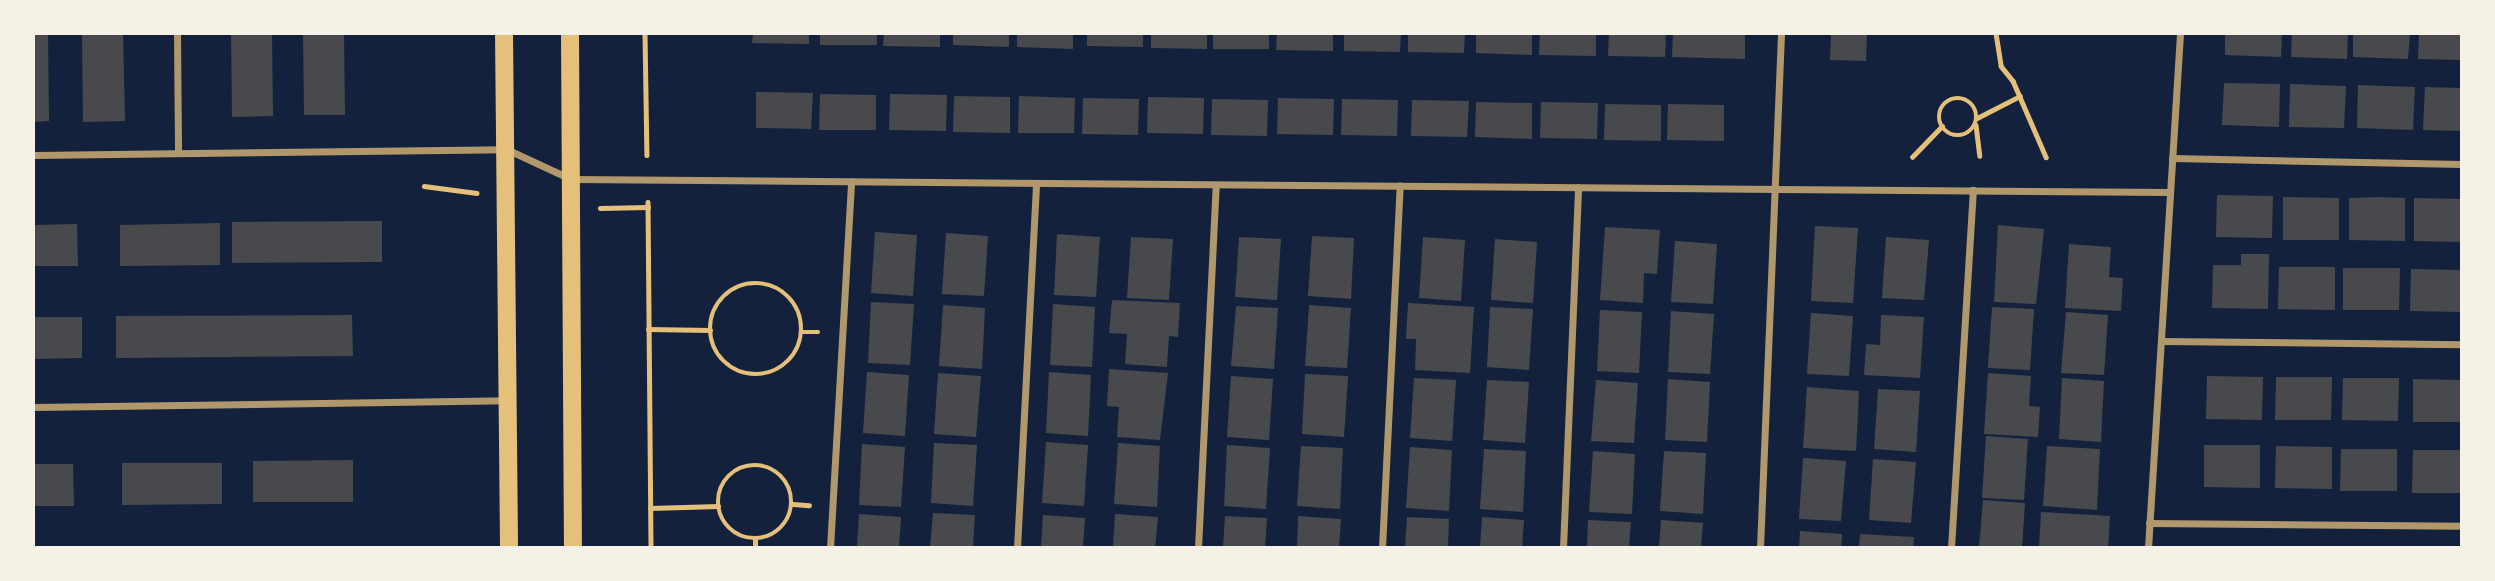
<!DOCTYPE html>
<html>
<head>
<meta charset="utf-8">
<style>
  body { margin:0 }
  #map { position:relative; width:2495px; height:581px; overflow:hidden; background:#14213d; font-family:"Fira Sans",sans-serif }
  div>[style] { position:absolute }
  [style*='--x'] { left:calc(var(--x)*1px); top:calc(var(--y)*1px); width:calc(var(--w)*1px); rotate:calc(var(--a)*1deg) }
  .building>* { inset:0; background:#48494c }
  .path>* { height:4.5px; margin:-2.25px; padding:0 2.25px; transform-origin:2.25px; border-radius:2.25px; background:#e5c07b }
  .path>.ring { margin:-2.25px; padding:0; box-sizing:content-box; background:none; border:4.5px solid #e5c07b; border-radius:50% }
  .minor>* { height:7px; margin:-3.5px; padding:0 3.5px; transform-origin:3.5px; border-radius:3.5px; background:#b1986c }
  .primary>* { height:18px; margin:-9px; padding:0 9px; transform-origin:9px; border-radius:9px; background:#e5c07b }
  span { translate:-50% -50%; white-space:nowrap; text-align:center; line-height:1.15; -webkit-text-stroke:6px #f6f1e7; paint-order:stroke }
  .frame { position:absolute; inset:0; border:35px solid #f6f1e7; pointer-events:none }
</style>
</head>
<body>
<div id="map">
  <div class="building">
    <div style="clip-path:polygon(33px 33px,48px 33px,49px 121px,33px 122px)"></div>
    <div style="clip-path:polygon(82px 33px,123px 33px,125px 121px,83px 122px)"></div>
    <div style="clip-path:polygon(231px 33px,272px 33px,273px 116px,232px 117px)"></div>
    <div style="clip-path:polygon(303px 33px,344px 33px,345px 115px,304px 115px)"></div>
    <div style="clip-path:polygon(753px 33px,809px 33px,809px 44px,752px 43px)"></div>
    <div style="clip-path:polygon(820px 33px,877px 33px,877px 45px,820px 45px)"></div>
    <div style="clip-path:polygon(884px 33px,940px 33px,940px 47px,883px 46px)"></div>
    <div style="clip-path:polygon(953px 33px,1009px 33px,1009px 47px,953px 45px)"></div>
    <div style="clip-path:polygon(1017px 33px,1073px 33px,1073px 49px,1017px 47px)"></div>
    <div style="clip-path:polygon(1087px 33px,1143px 33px,1143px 47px,1087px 46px)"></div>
    <div style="clip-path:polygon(1151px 33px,1207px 33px,1207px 49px,1151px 48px)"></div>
    <div style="clip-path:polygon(1213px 33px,1269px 33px,1269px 49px,1213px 49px)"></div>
    <div style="clip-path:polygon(1277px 33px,1333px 33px,1333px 51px,1276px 50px)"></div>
    <div style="clip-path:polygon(1344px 33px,1401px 33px,1400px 52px,1344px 51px)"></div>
    <div style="clip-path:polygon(1408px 33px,1465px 33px,1464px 53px,1408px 52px)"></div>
    <div style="clip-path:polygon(1476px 33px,1532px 33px,1532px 55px,1476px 53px)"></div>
    <div style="clip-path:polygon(1540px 33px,1596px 33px,1596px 56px,1539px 55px)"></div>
    <div style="clip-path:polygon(1609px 33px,1666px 33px,1665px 57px,1608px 56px)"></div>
    <div style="clip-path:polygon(1673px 33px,1745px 33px,1745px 59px,1672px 57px)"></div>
    <div style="clip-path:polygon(1831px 33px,1867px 33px,1866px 61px,1830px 60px)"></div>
    <div style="clip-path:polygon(2225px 33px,2282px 33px,2281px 57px,2225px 55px)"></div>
    <div style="clip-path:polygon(2292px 33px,2348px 33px,2347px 59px,2291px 57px)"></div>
    <div style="clip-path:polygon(2353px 33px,2410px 33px,2408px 59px,2353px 57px)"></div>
    <div style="clip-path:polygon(2419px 33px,2462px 33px,2462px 60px,2418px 59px)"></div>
    <div style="clip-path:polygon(2224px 83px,2280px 84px,2279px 127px,2222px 125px)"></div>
    <div style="clip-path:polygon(2290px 84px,2346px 86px,2344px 128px,2289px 127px)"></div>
    <div style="clip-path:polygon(2358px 85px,2415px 87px,2413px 130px,2357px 128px)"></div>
    <div style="clip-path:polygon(2425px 87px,2462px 88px,2462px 131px,2423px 130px)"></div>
    <div style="clip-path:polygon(756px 92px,813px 93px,811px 129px,756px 128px)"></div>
    <div style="clip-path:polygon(820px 94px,876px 95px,876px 130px,819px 130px)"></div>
    <div style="clip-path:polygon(890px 94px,947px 95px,946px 131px,889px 130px)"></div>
    <div style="clip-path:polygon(954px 96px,1010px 97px,1010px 133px,953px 132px)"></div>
    <div style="clip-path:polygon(1019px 96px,1075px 98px,1074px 133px,1018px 133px)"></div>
    <div style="clip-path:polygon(1148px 97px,1204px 98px,1203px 134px,1147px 133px)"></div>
    <div style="clip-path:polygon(1083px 98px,1139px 99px,1138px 135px,1082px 134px)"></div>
    <div style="clip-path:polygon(1278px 98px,1334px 99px,1333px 135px,1277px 134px)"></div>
    <div style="clip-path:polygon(1212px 99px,1268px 100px,1267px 136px,1211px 135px)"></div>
    <div style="clip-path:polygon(1342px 99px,1398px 100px,1397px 136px,1341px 135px)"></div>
    <div style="clip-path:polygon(1412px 100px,1469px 101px,1467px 137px,1411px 136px)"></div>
    <div style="clip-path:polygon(1476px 102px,1532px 103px,1532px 139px,1475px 137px)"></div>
    <div style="clip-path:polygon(1541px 102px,1598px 103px,1597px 139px,1540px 138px)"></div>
    <div style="clip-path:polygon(1605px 104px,1661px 105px,1661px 141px,1604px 140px)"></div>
    <div style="clip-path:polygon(1668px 104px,1724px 105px,1724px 141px,1667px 140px)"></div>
    <div style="clip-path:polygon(2217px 195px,2273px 196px,2272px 238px,2216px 237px)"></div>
    <div style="clip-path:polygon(2283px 197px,2339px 198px,2339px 240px,2283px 240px)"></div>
    <div style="clip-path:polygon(2378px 197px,2405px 198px,2405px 241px,2349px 240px,2349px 198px)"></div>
    <div style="clip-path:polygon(2414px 198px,2462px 199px,2462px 242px,2414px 241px)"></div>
    <div style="clip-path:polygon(382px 221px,382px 262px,232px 263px,232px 222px)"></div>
    <div style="clip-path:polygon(220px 223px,220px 265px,120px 266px,120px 225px)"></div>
    <div style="clip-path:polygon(77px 224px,78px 266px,33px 266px,33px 225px)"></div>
    <div style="clip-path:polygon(1998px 225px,2044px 229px,2036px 304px,1994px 302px)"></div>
    <div style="clip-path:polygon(1815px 226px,1858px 228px,1853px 303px,1811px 301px)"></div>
    <div style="clip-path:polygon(1605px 227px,1660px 230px,1657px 274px,1644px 273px,1643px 303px,1600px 300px)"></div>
    <div style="clip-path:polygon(875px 232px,917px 235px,913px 296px,871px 293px)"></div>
    <div style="clip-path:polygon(946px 233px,988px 236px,984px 296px,942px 294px)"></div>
    <div style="clip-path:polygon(1057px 234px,1100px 237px,1096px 297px,1054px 295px)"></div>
    <div style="clip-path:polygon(1312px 236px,1354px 238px,1351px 299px,1308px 296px)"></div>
    <div style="clip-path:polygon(1131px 237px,1173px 239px,1169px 300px,1127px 298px)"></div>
    <div style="clip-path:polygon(1239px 237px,1281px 239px,1277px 300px,1235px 297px)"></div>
    <div style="clip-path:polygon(1423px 237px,1465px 240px,1461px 301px,1419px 298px)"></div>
    <div style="clip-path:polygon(1886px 237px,1929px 240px,1924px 300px,1882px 298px)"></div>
    <div style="clip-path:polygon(1495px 239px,1537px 242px,1533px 303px,1491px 300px)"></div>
    <div style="clip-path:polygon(1675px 241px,1717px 244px,1713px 304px,1671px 302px)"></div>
    <div style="clip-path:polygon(2069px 244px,2111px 247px,2109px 277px,2123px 278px,2121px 311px,2065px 308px)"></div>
    <div style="clip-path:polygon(2241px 254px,2269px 254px,2268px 309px,2212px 308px,2213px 265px,2241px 265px)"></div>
    <div style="clip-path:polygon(2279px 267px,2335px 267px,2335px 310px,2278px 309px)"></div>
    <div style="clip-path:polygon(2343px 268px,2400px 268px,2399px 310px,2343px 310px)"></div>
    <div style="clip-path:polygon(2411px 269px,2462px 270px,2462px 312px,2410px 311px)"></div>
    <div style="clip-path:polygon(1112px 300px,1180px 303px,1178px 337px,1169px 336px,1167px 367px,1125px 364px,1127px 334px,1109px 333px)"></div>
    <div style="clip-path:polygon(871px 302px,914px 304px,910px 365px,868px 363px)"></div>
    <div style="clip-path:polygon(1408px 303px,1474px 307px,1470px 373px,1415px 370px,1416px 339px,1406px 339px)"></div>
    <div style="clip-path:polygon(1053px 304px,1095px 307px,1092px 367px,1050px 365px)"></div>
    <div style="clip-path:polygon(943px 305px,985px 308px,982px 369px,939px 366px)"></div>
    <div style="clip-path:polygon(1309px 305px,1351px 308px,1347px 368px,1305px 366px)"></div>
    <div style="clip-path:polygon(1236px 306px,1278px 308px,1274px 369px,1231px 366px)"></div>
    <div style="clip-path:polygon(1490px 307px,1533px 309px,1529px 370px,1487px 367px)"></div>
    <div style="clip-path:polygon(1992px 307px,2034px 309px,2030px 370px,1988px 368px)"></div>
    <div style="clip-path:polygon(1600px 310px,1642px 312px,1639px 373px,1597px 371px)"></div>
    <div style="clip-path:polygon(1671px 311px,1714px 314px,1710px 374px,1668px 372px)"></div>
    <div style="clip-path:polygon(2066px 312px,2108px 315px,2104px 375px,2061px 373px)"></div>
    <div style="clip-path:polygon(1811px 313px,1853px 316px,1849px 376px,1807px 374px)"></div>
    <div style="clip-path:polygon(352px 315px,353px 356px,116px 358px,116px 316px)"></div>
    <div style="clip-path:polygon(1881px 315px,1924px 317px,1920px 378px,1864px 375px,1866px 344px,1880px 345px)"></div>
    <div style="clip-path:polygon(33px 317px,82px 317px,82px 358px,33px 359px)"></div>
    <div style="clip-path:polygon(1109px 369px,1168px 373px,1160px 440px,1117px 437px,1119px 407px,1107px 406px)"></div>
    <div style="clip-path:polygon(867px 372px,909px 375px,905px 436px,863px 433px)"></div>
    <div style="clip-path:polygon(1049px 372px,1091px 375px,1088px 436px,1046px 433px)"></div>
    <div style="clip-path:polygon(938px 373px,981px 376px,976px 437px,934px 434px)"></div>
    <div style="clip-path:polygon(1988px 373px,2031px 376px,2029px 406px,2040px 407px,2038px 437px,1984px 434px)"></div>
    <div style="clip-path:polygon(1305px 374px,1348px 376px,1344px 437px,1302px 434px)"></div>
    <div style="clip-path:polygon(1231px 376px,1273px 379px,1269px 440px,1227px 437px)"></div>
    <div style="clip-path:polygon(2207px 376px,2263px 377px,2262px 420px,2206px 419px)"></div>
    <div style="clip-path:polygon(2276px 377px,2332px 377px,2331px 420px,2275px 420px)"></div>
    <div style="clip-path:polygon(1414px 378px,1456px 380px,1452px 441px,1410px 438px)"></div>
    <div style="clip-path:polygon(2062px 378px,2104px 381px,2101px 442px,2059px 439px)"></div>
    <div style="clip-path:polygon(2343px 378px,2399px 378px,2398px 421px,2342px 420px)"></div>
    <div style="clip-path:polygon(1668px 379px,1710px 382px,1707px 442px,1665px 440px)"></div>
    <div style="clip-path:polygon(2413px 379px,2462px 380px,2462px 422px,2413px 422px)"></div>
    <div style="clip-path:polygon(1487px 380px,1529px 382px,1525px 443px,1483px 440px)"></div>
    <div style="clip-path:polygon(1596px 380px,1638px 383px,1634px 443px,1591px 441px)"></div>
    <div style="clip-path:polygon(1807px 387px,1859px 391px,1856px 451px,1803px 448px)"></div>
    <div style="clip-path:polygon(1878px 389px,1920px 391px,1916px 452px,1874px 449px)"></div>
    <div style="clip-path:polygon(1986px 436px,2028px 439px,2024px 500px,1982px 498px)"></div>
    <div style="clip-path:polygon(1046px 442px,1088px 445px,1084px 506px,1042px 503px)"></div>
    <div style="clip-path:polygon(934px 443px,977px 445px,973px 506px,931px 503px)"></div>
    <div style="clip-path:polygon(1118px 443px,1160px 446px,1157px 507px,1114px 504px)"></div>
    <div style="clip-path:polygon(862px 444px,905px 447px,901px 507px,859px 505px)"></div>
    <div style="clip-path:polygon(1227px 445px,1270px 448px,1266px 509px,1224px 506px)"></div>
    <div style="clip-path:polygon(2204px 445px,2260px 445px,2260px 488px,2204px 487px)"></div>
    <div style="clip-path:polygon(1301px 446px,1343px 448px,1340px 509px,1297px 506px)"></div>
    <div style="clip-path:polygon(2047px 446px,2100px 449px,2097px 510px,2043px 506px)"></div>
    <div style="clip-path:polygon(2276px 446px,2332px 447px,2332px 489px,2275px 488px)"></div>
    <div style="clip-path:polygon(1410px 447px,1452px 450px,1449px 511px,1406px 508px)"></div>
    <div style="clip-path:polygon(1484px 449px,1526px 451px,1523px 512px,1480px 509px)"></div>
    <div style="clip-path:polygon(2341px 449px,2397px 449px,2397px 491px,2340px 491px)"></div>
    <div style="clip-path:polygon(2413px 450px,2462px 450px,2462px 493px,2412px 493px)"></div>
    <div style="clip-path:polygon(1593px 451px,1635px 454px,1632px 514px,1589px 512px)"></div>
    <div style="clip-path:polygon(1664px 451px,1706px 453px,1703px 514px,1660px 511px)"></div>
    <div style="clip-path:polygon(1803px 458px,1846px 461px,1841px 521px,1799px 519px)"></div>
    <div style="clip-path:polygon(1873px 459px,1916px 462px,1911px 523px,1869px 520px)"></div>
    <div style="clip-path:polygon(353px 460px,353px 502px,253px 502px,253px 461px)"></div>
    <div style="clip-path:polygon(122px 463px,222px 463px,222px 504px,122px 505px)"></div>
    <div style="clip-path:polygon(33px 464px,73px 464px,74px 506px,33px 506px)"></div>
    <div style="clip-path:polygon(1983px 500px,2025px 503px,2022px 548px,1979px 548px)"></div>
    <div style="clip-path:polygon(2041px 512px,2110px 516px,2108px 548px,2039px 546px)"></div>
    <div style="clip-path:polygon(933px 513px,975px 515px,973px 548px,930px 548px)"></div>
    <div style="clip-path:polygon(859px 514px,901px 517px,899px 548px,857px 548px)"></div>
    <div style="clip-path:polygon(1115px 514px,1158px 517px,1155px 548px,1113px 548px)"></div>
    <div style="clip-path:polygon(1043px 515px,1085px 518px,1083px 548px,1041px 548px)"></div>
    <div style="clip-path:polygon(1225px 516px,1267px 518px,1265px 548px,1223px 548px)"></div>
    <div style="clip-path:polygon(1298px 516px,1341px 519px,1339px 548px,1297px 548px)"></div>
    <div style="clip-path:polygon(1407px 517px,1449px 519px,1448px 548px,1405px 548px)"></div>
    <div style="clip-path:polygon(1482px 517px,1524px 520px,1522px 548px,1480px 548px)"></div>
    <div style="clip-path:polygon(1588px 520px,1631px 522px,1629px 548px,1587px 548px)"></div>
    <div style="clip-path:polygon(1661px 520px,1703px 523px,1701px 548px,1659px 548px)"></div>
    <div style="clip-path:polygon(1800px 531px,1842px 534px,1841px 548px,1799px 548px)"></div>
    <div style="clip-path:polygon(1860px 534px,1914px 537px,1913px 548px,1859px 548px)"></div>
  </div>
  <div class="path">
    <div style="--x:645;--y:33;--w:122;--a:89.1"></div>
    <div style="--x:1996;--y:33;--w:33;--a:81"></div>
    <div style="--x:2001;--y:66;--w:19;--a:51"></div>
    <div style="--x:2013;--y:81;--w:83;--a:66.5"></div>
    <div class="ring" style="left:1939px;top:98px;width:33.5px;height:33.5px"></div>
    <div style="--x:1977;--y:118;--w:48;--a:-27.1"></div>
    <div style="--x:1976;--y:125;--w:31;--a:83"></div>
    <div style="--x:1912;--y:157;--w:43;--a:-45.9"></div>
    <div style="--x:424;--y:186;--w:53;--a:7.5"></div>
    <div style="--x:648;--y:202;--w:346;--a:89.5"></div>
    <div style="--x:600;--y:208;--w:48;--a:-1.2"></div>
    <div class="ring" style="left:710px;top:283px;width:87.5px;height:87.5px"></div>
    <div style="--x:648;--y:329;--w:62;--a:0.9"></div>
    <div style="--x:802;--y:332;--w:16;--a:0"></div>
    <div class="ring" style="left:718px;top:465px;width:69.5px;height:69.5px"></div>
    <div style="--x:793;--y:504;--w:16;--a:4"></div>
    <div style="--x:650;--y:508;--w:68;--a:-1.7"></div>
    <div style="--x:755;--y:548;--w:9;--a:-90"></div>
  </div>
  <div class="minor">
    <div style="--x:177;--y:33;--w:119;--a:89.5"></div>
    <div style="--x:33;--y:155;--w:473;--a:-0.7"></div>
    <div style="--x:506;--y:149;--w:72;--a:24.8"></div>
    <div style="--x:571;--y:179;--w:1599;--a:0.47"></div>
    <div style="--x:2172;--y:158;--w:290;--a:1.2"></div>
    <div style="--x:2161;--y:341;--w:301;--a:0.6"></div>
    <div style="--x:33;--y:407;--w:475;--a:-0.8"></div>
    <div style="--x:2149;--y:523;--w:313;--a:0.5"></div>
    <div style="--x:830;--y:548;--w:367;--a:-86.7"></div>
    <div style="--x:1017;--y:548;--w:364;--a:-87"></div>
    <div style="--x:1198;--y:548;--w:363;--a:-87.2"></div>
    <div style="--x:1382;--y:548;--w:363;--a:-87.2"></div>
    <div style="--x:1563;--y:548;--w:361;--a:-87.6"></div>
    <div style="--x:1760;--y:548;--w:515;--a:-87.66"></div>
    <div style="--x:1951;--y:548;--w:359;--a:-86.5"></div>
    <div style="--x:2148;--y:548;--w:516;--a:-86.44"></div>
  </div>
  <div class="primary">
    <div style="--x:504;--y:33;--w:515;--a:89.44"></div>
    <div style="--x:570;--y:33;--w:515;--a:89.67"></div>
  </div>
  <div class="frame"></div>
</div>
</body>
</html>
